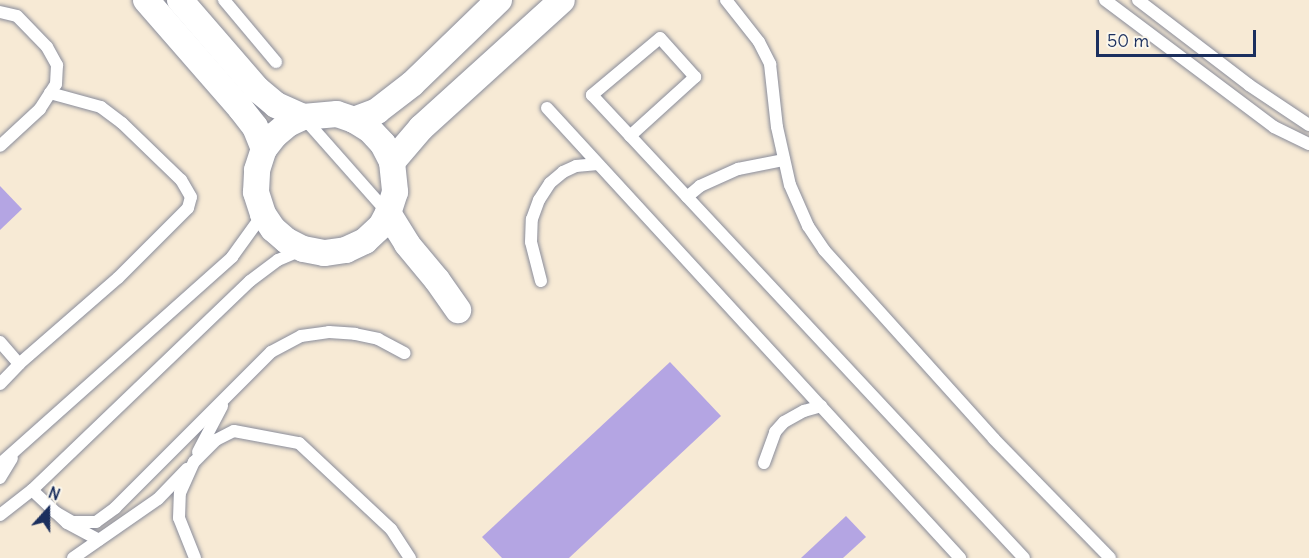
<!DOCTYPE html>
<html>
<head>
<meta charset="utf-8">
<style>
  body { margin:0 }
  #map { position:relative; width:1309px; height:558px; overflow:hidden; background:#f7ead5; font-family:Delius,sans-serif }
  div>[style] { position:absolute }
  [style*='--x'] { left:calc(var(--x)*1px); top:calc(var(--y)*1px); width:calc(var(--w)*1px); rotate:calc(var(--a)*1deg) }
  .building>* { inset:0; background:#b4a5e3 }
  .roads { filter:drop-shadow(0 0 2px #898c9a) drop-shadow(0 0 2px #898c9a) }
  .service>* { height:12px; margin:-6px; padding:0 6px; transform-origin:6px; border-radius:6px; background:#fff }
  .minor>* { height:26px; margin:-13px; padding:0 13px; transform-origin:13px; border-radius:13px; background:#fff }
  span { translate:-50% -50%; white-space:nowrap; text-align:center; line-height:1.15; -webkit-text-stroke:4.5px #fbf7ec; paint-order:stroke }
  .north { position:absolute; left:18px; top:480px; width:60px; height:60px; -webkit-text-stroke:4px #fbf7ec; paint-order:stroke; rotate:21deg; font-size:16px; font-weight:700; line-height:24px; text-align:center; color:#1b2f5e }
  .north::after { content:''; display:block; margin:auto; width:21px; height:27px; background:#1b2f5e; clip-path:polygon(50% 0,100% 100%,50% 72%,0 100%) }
  .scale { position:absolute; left:1096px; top:30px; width:160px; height:27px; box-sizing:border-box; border:3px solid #1b2f5e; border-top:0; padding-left:8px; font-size:18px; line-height:21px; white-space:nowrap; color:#1b2f5e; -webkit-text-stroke:4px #fbf7ec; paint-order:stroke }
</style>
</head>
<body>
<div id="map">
  <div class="building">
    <div style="clip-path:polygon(0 186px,22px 209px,0 230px)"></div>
    <div style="clip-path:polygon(670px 362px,721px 416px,569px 558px,502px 558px,482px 537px)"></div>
    <div style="clip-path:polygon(846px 516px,866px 537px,843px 558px,801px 558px)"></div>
  </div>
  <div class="roads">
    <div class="service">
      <div style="--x:224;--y:0;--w:81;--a:50"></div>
      <div style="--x:726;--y:0;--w:53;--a:51.8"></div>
      <div style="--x:759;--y:42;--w:25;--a:63"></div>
      <div style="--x:770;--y:64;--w:63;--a:83.7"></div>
      <div style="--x:777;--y:127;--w:59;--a:77.4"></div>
      <div style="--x:790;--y:185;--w:45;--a:66.3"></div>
      <div style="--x:808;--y:226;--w:29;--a:56"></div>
      <div style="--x:824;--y:250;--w:254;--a:48"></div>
      <div style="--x:994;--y:439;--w:166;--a:45.7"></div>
      <div style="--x:1105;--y:0;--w:211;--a:36.9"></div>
      <div style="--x:1274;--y:127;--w:39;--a:26"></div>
      <div style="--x:1138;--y:0;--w:140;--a:37.4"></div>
      <div style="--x:1249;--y:85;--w:72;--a:33.7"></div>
      <div style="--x:0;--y:12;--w:17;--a:13"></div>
      <div style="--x:17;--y:16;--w:43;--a:45.9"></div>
      <div style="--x:47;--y:47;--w:21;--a:61"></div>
      <div style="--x:57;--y:65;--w:19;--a:93"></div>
      <div style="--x:56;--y:84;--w:30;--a:123"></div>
      <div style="--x:40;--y:109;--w:54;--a:137.2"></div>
      <div style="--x:547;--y:108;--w:611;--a:47.45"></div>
      <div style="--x:303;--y:117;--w:128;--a:48.5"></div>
      <div style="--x:630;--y:136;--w:88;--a:-42.2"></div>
      <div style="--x:695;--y:77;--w:52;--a:-131.9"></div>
      <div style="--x:660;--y:38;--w:89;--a:140"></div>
      <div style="--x:592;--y:95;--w:633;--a:46.98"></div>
      <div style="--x:687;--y:197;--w:17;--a:-40"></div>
      <div style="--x:700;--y:186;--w:42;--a:-24.1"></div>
      <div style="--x:738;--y:169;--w:47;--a:-11.1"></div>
      <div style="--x:541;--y:281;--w:40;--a:-104.4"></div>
      <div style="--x:531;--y:242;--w:23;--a:-88"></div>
      <div style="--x:532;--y:219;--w:20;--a:-70"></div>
      <div style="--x:539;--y:200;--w:20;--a:-57"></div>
      <div style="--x:550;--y:183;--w:17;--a:-40"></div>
      <div style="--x:563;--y:172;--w:14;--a:-25"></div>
      <div style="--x:576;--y:166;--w:22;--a:-5"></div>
      <div style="--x:0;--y:342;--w:29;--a:49"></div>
      <div style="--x:0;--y:384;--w:28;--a:-46"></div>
      <div style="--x:19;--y:364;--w:131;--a:-41"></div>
      <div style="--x:118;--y:278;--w:99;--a:-45"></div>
      <div style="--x:188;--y:208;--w:11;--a:-75"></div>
      <div style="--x:191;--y:197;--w:20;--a:-120"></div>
      <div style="--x:181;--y:180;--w:82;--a:-136"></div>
      <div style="--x:122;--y:123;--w:26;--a:-143"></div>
      <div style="--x:101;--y:107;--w:53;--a:-164.6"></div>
      <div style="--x:198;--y:452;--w:52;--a:-62.4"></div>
      <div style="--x:764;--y:463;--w:33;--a:-70"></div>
      <div style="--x:775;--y:432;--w:13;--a:-48"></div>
      <div style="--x:784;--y:422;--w:23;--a:-29"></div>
      <div style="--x:804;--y:411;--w:18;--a:-16"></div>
      <div style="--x:0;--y:464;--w:311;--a:-41.7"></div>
      <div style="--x:232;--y:257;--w:53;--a:-54.2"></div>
      <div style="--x:0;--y:478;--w:23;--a:-59"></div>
      <div style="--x:32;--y:490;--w:48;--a:43.3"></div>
      <div style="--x:67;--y:523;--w:36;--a:28"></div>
      <div style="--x:55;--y:512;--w:20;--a:30"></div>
      <div style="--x:72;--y:522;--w:24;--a:0"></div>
      <div style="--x:96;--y:522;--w:24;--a:-36"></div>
      <div style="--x:115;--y:508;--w:221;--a:-45"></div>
      <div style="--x:271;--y:352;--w:34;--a:-28"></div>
      <div style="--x:301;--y:336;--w:28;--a:-8"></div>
      <div style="--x:329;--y:332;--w:26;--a:4"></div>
      <div style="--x:355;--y:334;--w:24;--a:12"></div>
      <div style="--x:378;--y:339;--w:30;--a:28"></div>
      <div style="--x:0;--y:515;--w:41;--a:-38"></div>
      <div style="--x:32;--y:490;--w:302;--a:-43.8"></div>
      <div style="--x:250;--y:281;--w:35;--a:-37"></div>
      <div style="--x:278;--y:260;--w:26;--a:-23"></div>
      <div style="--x:73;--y:558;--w:103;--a:-34.8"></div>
      <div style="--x:158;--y:499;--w:42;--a:-46"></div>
      <div style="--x:195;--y:558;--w:43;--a:-111.8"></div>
      <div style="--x:179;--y:518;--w:25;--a:-88"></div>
      <div style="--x:180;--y:493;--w:34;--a:-66"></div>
      <div style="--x:194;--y:462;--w:31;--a:-45"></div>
      <div style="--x:216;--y:440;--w:20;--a:-27"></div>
      <div style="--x:234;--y:431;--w:66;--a:10.5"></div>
      <div style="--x:299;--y:443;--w:126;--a:43.1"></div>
      <div style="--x:391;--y:529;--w:35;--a:57"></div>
    </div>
    <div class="minor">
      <div style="--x:146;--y:0;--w:145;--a:48.9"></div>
      <div style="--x:241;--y:109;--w:23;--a:52"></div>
      <div style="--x:255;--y:127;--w:24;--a:68"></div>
      <div style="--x:180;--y:0;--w:118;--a:49.1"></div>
      <div style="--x:257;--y:89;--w:25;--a:40"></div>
      <div style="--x:276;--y:105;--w:30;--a:24"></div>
      <div style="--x:354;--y:120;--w:19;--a:32"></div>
      <div style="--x:370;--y:130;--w:19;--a:47"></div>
      <div style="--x:383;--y:144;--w:20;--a:63"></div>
      <div style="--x:392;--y:162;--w:30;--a:84"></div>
      <div style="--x:395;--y:192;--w:22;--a:108"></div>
      <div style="--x:388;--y:213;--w:15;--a:118"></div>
      <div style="--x:381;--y:226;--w:22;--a:137"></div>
      <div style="--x:365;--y:241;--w:21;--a:155"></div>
      <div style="--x:346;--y:250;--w:22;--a:172"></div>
      <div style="--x:324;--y:253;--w:21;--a:-169"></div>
      <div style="--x:303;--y:249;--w:18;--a:-153"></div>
      <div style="--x:287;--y:241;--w:18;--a:-139"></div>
      <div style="--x:273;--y:229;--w:18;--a:-124"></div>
      <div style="--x:263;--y:214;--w:23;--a:-108"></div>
      <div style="--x:256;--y:192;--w:22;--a:-87"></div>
      <div style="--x:257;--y:170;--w:22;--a:-72"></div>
      <div style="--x:264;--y:149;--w:18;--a:-52"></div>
      <div style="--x:275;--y:135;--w:17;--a:-40"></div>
      <div style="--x:288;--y:124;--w:17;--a:-25"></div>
      <div style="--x:303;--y:117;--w:34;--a:-5"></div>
      <div style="--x:337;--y:114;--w:18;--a:19"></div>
      <div style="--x:354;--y:120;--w:25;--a:-21"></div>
      <div style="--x:377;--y:111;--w:44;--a:-37.6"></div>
      <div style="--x:412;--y:84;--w:121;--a:-44"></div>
      <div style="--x:392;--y:162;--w:45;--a:-49.5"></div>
      <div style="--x:421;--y:128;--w:190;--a:-42.2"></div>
      <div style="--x:388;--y:213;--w:36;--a:58"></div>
      <div style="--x:407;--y:244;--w:47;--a:50.2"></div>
      <div style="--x:437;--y:280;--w:37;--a:55"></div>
    </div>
  </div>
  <div class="north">N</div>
  <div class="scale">50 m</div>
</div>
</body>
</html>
